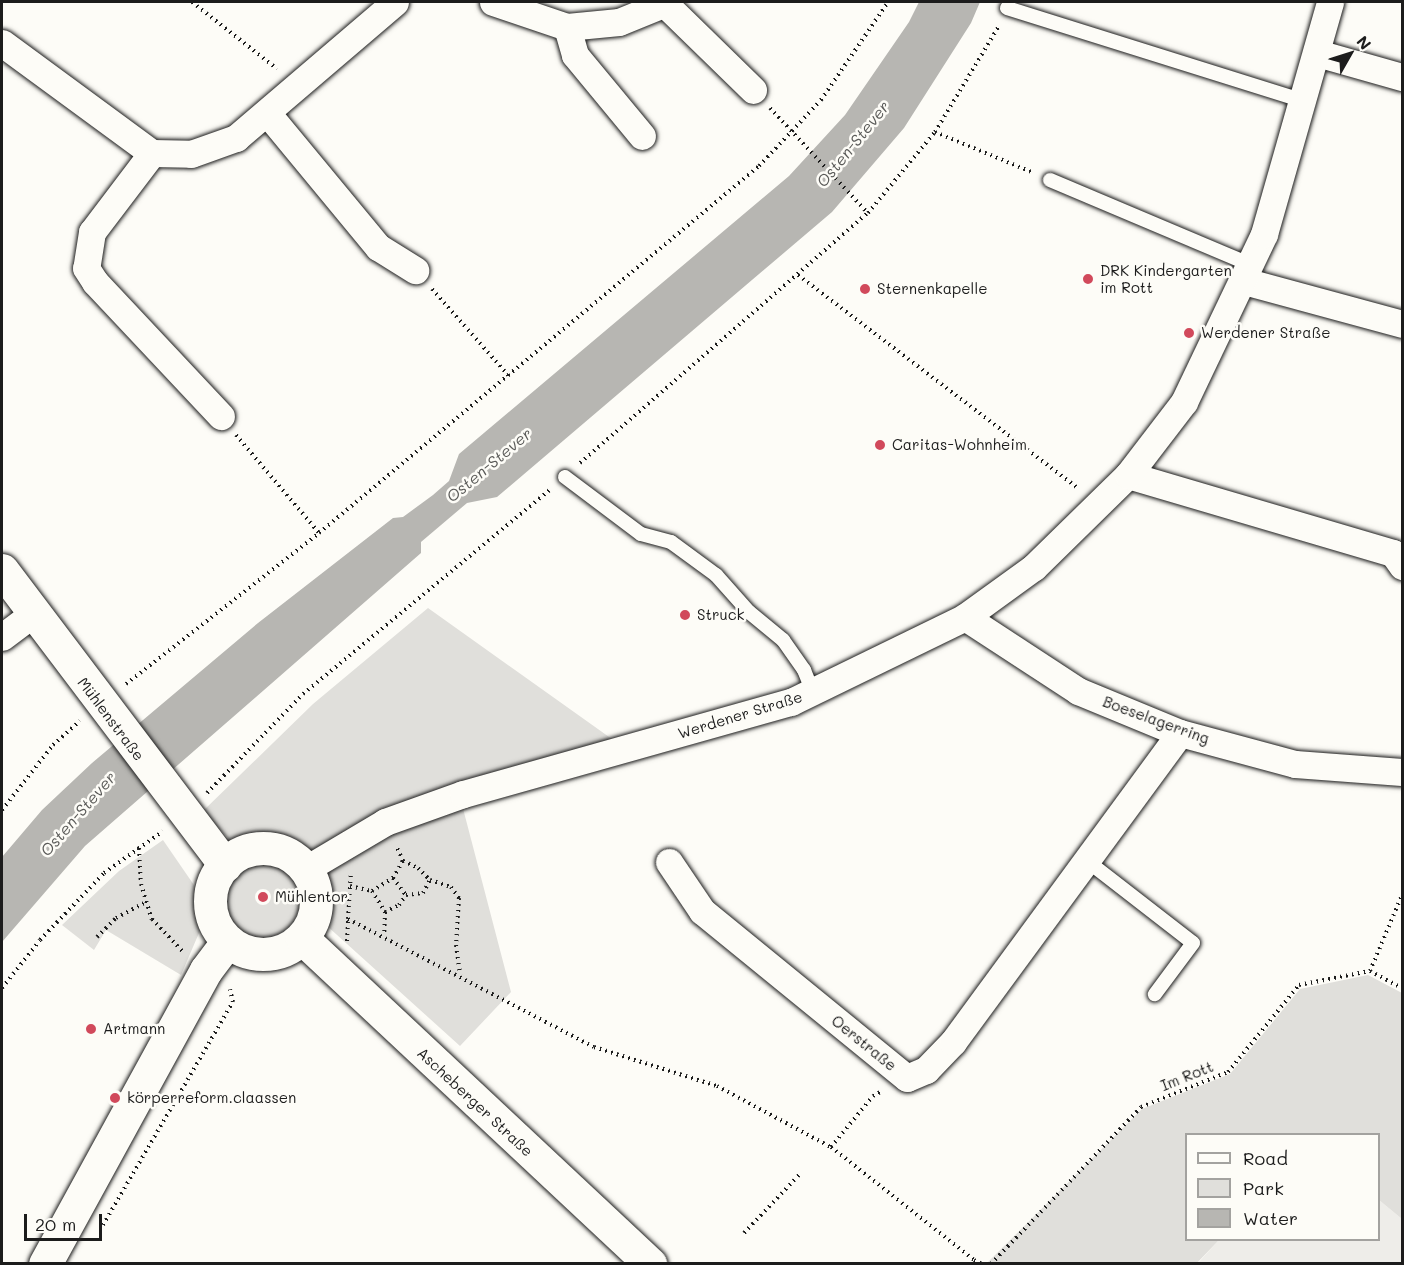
<!DOCTYPE html>
<html>
<head>
<meta charset="utf-8">
<style>
  body { margin:0 }
  #map { position:relative; width:1404px; height:1265px; overflow:hidden; background:#fdfcf7; font-family:Mali,sans-serif }
  div>[style] { position:absolute }
  [style*='--x'] { left:calc(var(--x)*1px); top:calc(var(--y)*1px); width:calc(var(--w)*1px); rotate:calc(var(--a)*1deg) }
  .built>* { inset:0; background:#eeede9 }
  .green>* { inset:0; background:#e0dfdb }
  .round { border-radius:50% }
  .water>* { inset:0; background:#b7b6b2 }
  .path>* { height:4px; margin-top:-2px; transform-origin:0; background:repeating-linear-gradient(90deg,#1c1c1c 0 1.5px,transparent 0 6px) }
  .roads { filter:drop-shadow(0 0 2px #1c1c1c) drop-shadow(0 0 2px #1c1c1c) }
  .service>* { height:14px; margin:-7px; padding:0 7px; transform-origin:7px; border-radius:7px; background:#fdfcf7 }
  .minor>* { height:27px; margin:-13.5px; padding:0 13.5px; transform-origin:13.5px; border-radius:13.5px; background:#fdfcf7 }
  .tertiary>* { height:33px; margin:-16.5px; padding:0 16.5px; transform-origin:16.5px; border-radius:16.5px; background:#fdfcf7 }
  .tertiary>.ring { margin:-16.5px; padding:0; box-sizing:content-box; background:none; border:33px solid #fdfcf7; border-radius:50% }
  .dots>* { width:16px; height:16px; translate:-50% -50%; box-sizing:border-box; border:3px solid #fdfcf7; border-radius:50% }
  span { translate:-50% -50%; white-space:nowrap; text-align:center; line-height:1.15; -webkit-text-stroke:5px #fdfcf7; paint-order:stroke }
  .poi-label { font-size:15px; color:#1c1c1c }
  .left { translate:0 -50%; text-align:left }
  .street-label { font-size:15px; color:#1c1c1c }
  .water-label { font-size:16px; color:#5a5a58; font-style:italic }
  .frame { position:absolute; inset:0; border:3px solid #1c1c1c; pointer-events:none }
  .legend { position:absolute; left:1185px; top:1133px; width:195px; height:108px; box-sizing:border-box; background:#fdfcf7; border:2px solid #a3a29f; margin:0; padding:8px 10px; list-style:none; font-size:18px; color:#1c1c1c }
  .legend li { display:flex; align-items:center; gap:12px; height:30px }
  .legend b { width:30px; border:2px solid #a3a29f }
  .north { position:absolute; left:1320px; top:24px; width:60px; height:60px; -webkit-text-stroke:4px #fdfcf7; paint-order:stroke; rotate:51deg; font-size:16px; font-weight:700; line-height:24px; text-align:center; color:#1c1c1c }
  .north::after { content:''; display:block; margin:auto; width:21px; height:27px; background:#1c1c1c; clip-path:polygon(50% 0,100% 100%,50% 72%,0 100%) }
  .scale { position:absolute; left:24px; top:1214px; width:78px; height:27px; box-sizing:border-box; border:3px solid #1c1c1c; border-top:0; padding-left:8px; font-size:18px; line-height:21px; white-space:nowrap; color:#1c1c1c; -webkit-text-stroke:4px #fdfcf7; paint-order:stroke }
</style>
</head>
<body>
<div id="map">
  <div class="built">
    <div style="clip-path:polygon(1379px 1200px,1402px 1219px,1402px 1263px,1197px 1264px,1219px 1240px,1378px 1240px)"></div>
  </div>
  <div class="green">
    <div style="clip-path:polygon(428px 608px,626px 749px,460px 797px,511px 992px,460px 1046px,326px 925px,332px 896px,318px 863px,292px 838px,259px 833px,229px 839px,203px 811px,313px 704px)"></div>
    <div style="clip-path:polygon(163px 840px,196px 888px,205px 919px,181px 975px,106px 930px,94px 950px,62px 925px,119px 871px)"></div>
    <div class="round" style="left:224px;top:862px;width:76px;height:76px"></div>
    <div style="clip-path:polygon(1368px 975px,1402px 993px,1402px 1219px,1379px 1200px,1378px 1134px,1186px 1134px,1186px 1240px,1219px 1240px,1197px 1263px,987px 1263px,1142px 1109px,1230px 1074px,1300px 989px)"></div>
  </div>
  <div class="water">
    <div style="clip-path:polygon(919px 2px,980px 2px,971px 23px,904px 128px,832px 212px,497px 497px,467px 503px,421px 542px,421px 553px,85px 846px,2px 942px,2px 857px,42px 810px,92px 763px,258px 623px,393px 518px,403px 517px,433px 495px,449px 481px,459px 454px,789px 176px,845px 115px,909px 22px)"></div>
  </div>
  <div class="path">
    <div style="--x:192;--y:2;--w:108;--a:38.2"></div>
    <div style="--x:770;--y:108;--w:144;--a:47"></div>
    <div style="--x:935;--y:132;--w:107;--a:22.5"></div>
    <div style="--x:798;--y:275;--w:353;--a:37.3"></div>
    <div style="--x:432;--y:289;--w:116;--a:48.5"></div>
    <div style="--x:236;--y:435;--w:128;--a:49.7"></div>
    <div style="--x:580;--y:463;--w:381;--a:-41"></div>
    <div style="--x:868;--y:213;--w:105;--a:-50.4"></div>
    <div style="--x:935;--y:132;--w:124;--a:-58.9"></div>
    <div style="--x:126;--y:684;--w:245;--a:-38"></div>
    <div style="--x:319;--y:533;--w:573;--a:-39.83"></div>
    <div style="--x:759;--y:166;--w:91;--a:-46.8"></div>
    <div style="--x:821;--y:100;--w:119;--a:-55.6"></div>
    <div style="--x:207;--y:793;--w:138;--a:-45.9"></div>
    <div style="--x:303;--y:694;--w:323;--a:-39.6"></div>
    <div style="--x:2;--y:810;--w:83;--a:-51.9"></div>
    <div style="--x:53;--y:745;--w:36;--a:-42"></div>
    <div style="--x:139;--y:848;--w:36;--a:87"></div>
    <div style="--x:141;--y:884;--w:37;--a:73"></div>
    <div style="--x:152;--y:919;--w:47;--a:46.7"></div>
    <div style="--x:403;--y:861;--w:17;--a:25"></div>
    <div style="--x:418;--y:868;--w:17;--a:45"></div>
    <div style="--x:430;--y:880;--w:22;--a:18"></div>
    <div style="--x:451;--y:887;--w:14;--a:54"></div>
    <div style="--x:459;--y:898;--w:47;--a:93.7"></div>
    <div style="--x:456;--y:945;--w:30;--a:82"></div>
    <div style="--x:393;--y:878;--w:21;--a:53"></div>
    <div style="--x:350;--y:886;--w:23;--a:13"></div>
    <div style="--x:372;--y:891;--w:25;--a:58"></div>
    <div style="--x:385;--y:912;--w:23;--a:92"></div>
    <div style="--x:372;--y:891;--w:25;--a:-32"></div>
    <div style="--x:393;--y:878;--w:20;--a:-60"></div>
    <div style="--x:403;--y:861;--w:17;--a:-114"></div>
    <div style="--x:385;--y:912;--w:16;--a:-27"></div>
    <div style="--x:399;--y:905;--w:12;--a:-55"></div>
    <div style="--x:406;--y:895;--w:17;--a:-7"></div>
    <div style="--x:423;--y:893;--w:15;--a:-62"></div>
    <div style="--x:348;--y:919;--w:47;--a:-86.3"></div>
    <div style="--x:97;--y:937;--w:27;--a:-45"></div>
    <div style="--x:116;--y:918;--w:34;--a:-28"></div>
    <div style="--x:347;--y:941;--w:22;--a:-87"></div>
    <div style="--x:348;--y:919;--w:277;--a:27.5"></div>
    <div style="--x:594;--y:1047;--w:129;--a:17.6"></div>
    <div style="--x:717;--y:1086;--w:129;--a:28.2"></div>
    <div style="--x:831;--y:1147;--w:182;--a:38.3"></div>
    <div style="--x:1370;--y:971;--w:36;--a:28"></div>
    <div style="--x:2;--y:988;--w:61;--a:-51.6"></div>
    <div style="--x:40;--y:940;--w:93;--a:-46.3"></div>
    <div style="--x:104;--y:873;--w:72;--a:-35.4"></div>
    <div style="--x:831;--y:1147;--w:66;--a:-50.5"></div>
    <div style="--x:873;--y:1096;--w:10;--a:-29"></div>
    <div style="--x:103;--y:1225;--w:258;--a:-59.8"></div>
    <div style="--x:233;--y:1002;--w:13;--a:-103"></div>
    <div style="--x:744;--y:1233;--w:80;--a:-46.5"></div>
    <div style="--x:971;--y:1264;--w:5;--a:-53"></div>
    <div style="--x:974;--y:1260;--w:9;--a:27"></div>
    <div style="--x:991;--y:1264;--w:217;--a:-46.3"></div>
    <div style="--x:1141;--y:1107;--w:94;--a:-21.9"></div>
    <div style="--x:1228;--y:1072;--w:112;--a:-50.8"></div>
    <div style="--x:1299;--y:985;--w:72;--a:-11.2"></div>
    <div style="--x:1370;--y:971;--w:82;--a:-67.2"></div>
  </div>
  <div class="roads">
    <div class="service">
      <div style="--x:1007;--y:8;--w:311;--a:17.4"></div>
      <div style="--x:1050;--y:180;--w:218;--a:22.9"></div>
      <div style="--x:565;--y:477;--w:95;--a:36.9"></div>
      <div style="--x:641;--y:534;--w:31;--a:15"></div>
      <div style="--x:671;--y:542;--w:56;--a:36.3"></div>
      <div style="--x:716;--y:575;--w:50;--a:48.3"></div>
      <div style="--x:749;--y:612;--w:44;--a:39.5"></div>
      <div style="--x:783;--y:640;--w:37;--a:55"></div>
      <div style="--x:804;--y:670;--w:24;--a:68"></div>
      <div style="--x:1086;--y:860;--w:135;--a:37.8"></div>
      <div style="--x:1193;--y:943;--w:64;--a:126.7"></div>
    </div>
    <div class="minor">
      <div style="--x:493;--y:2;--w:78;--a:18.7"></div>
      <div style="--x:567;--y:27;--w:52;--a:-5.5"></div>
      <div style="--x:619;--y:22;--w:53;--a:-22.2"></div>
      <div style="--x:665;--y:4;--w:123;--a:44.3"></div>
      <div style="--x:567;--y:27;--w:29;--a:74"></div>
      <div style="--x:575;--y:55;--w:105;--a:50.4"></div>
      <div style="--x:2;--y:43;--w:186;--a:36.3"></div>
      <div style="--x:152;--y:153;--w:39;--a:1"></div>
      <div style="--x:191;--y:154;--w:48;--a:-19.6"></div>
      <div style="--x:236;--y:138;--w:209;--a:-40.5"></div>
      <div style="--x:1317;--y:53;--w:88;--a:15.8"></div>
      <div style="--x:268;--y:114;--w:173;--a:50.4"></div>
      <div style="--x:378;--y:247;--w:44;--a:31.9"></div>
      <div style="--x:152;--y:153;--w:99;--a:127.2"></div>
      <div style="--x:92;--y:232;--w:36;--a:99"></div>
      <div style="--x:86;--y:268;--w:17;--a:57"></div>
      <div style="--x:95;--y:282;--w:184;--a:46.8"></div>
      <div style="--x:1244;--y:281;--w:164;--a:15.2"></div>
      <div style="--x:1128;--y:475;--w:276;--a:16.4"></div>
      <div style="--x:1393;--y:553;--w:16;--a:55"></div>
      <div style="--x:965;--y:617;--w:135;--a:33.2"></div>
      <div style="--x:1078;--y:691;--w:110;--a:22.4"></div>
      <div style="--x:1180;--y:733;--w:119;--a:15.1"></div>
      <div style="--x:1295;--y:764;--w:107;--a:4.3"></div>
      <div style="--x:2;--y:637;--w:40;--a:-37"></div>
      <div style="--x:669;--y:862;--w:59;--a:56"></div>
      <div style="--x:702;--y:911;--w:264;--a:39.2"></div>
      <div style="--x:907;--y:1078;--w:21;--a:-23"></div>
      <div style="--x:926;--y:1070;--w:39;--a:-46"></div>
      <div style="--x:953;--y:1042;--w:383;--a:-53.7"></div>
      <div style="--x:306;--y:869;--w:92;--a:-30.7"></div>
      <div style="--x:385;--y:822;--w:83;--a:-19.7"></div>
      <div style="--x:463;--y:794;--w:341;--a:-15.7"></div>
      <div style="--x:791;--y:702;--w:194;--a:-26"></div>
      <div style="--x:965;--y:617;--w:85;--a:-35.9"></div>
      <div style="--x:1034;--y:567;--w:132;--a:-44.4"></div>
      <div style="--x:1128;--y:475;--w:92;--a:-52.5"></div>
      <div style="--x:1184;--y:402;--w:186;--a:-64.5"></div>
      <div style="--x:1264;--y:234;--w:241;--a:-74.1"></div>
    </div>
    <div class="tertiary">
      <div style="--x:2;--y:570;--w:370;--a:52.9"></div>
      <div class="ring" style="left:210px;top:848px;width:73px;height:73px"></div>
      <div style="--x:302;--y:938;--w:477;--a:43.1"></div>
      <div style="--x:45;--y:1264;--w:335;--a:-61.3"></div>
      <div style="--x:206;--y:970;--w:36;--a:-53"></div>
    </div>
  </div>
  <div class="dots">
    <div style="left:1088px;top:279px;background:#d1495b"></div>
    <div style="left:865px;top:289px;background:#d1495b"></div>
    <div style="left:1189px;top:333px;background:#d1495b"></div>
    <div style="left:880px;top:445px;background:#d1495b"></div>
    <div style="left:685px;top:615px;background:#d1495b"></div>
    <div style="left:263px;top:897px;background:#d1495b"></div>
    <div style="left:91px;top:1029px;background:#d1495b"></div>
    <div style="left:115px;top:1098px;background:#d1495b"></div>
  </div>
  <div class="poi-label">
    <span class="left" style="left:1100px;top:279px">DRK Kindergarten<br>im Rott</span>
    <span class="left" style="left:877px;top:289px">Sternenkapelle</span>
    <span class="left" style="left:1201px;top:333px">Werdener Straße</span>
    <span class="left" style="left:892px;top:445px">Caritas-Wohnheim</span>
    <span class="left" style="left:697px;top:615px">Struck</span>
    <span class="left" style="left:275px;top:897px">Mühlentor</span>
    <span class="left" style="left:103px;top:1029px">Artmann</span>
    <span class="left" style="left:127px;top:1098px">körperreform.claassen</span>
  </div>
  <div class="street-label">
    <span style="left:740px;top:715px;rotate:-17deg">Werdener Straße</span>
    <span style="left:111px;top:719px;rotate:53deg">Mühlenstraße</span>
    <span style="left:1156px;top:720px;rotate:20deg">Boeselagerring</span>
    <span style="left:864px;top:1043px;rotate:39deg">Oerstraße</span>
    <span style="left:1187px;top:1076px;rotate:-22deg">Im Rott</span>
    <span style="left:475px;top:1102px;rotate:43deg">Ascheberger Straße</span>
  </div>
  <div class="water-label">
    <span style="left:853px;top:144px;rotate:-51deg">Osten-Stever</span>
    <span style="left:489px;top:465px;rotate:-40deg">Osten-Stever</span>
    <span style="left:78px;top:814px;rotate:-49deg">Osten-Stever</span>
  </div>
  <div class="frame"></div>
  <ul class="legend">
  <li><b style="height:8px;background:#fdfcf7"></b>Road</li>
  <li><b style="height:16px;background:#e0dfdb"></b>Park</li>
  <li><b style="height:16px;background:#b7b6b2"></b>Water</li>
  </ul>
  <div class="north">N</div>
  <div class="scale">20 m</div>
</div>
</body>
</html>
